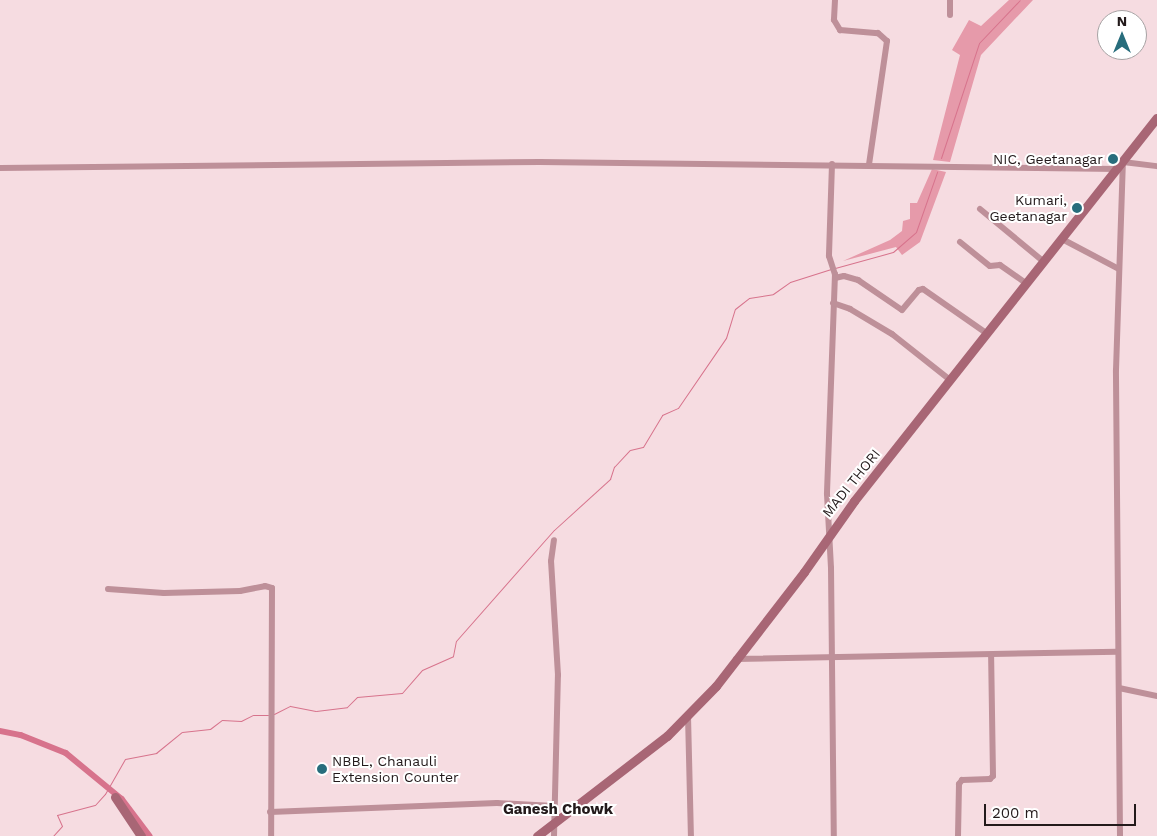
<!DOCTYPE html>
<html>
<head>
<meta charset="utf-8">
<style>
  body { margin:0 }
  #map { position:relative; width:1157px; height:836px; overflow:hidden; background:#f6dce1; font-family:"Work Sans",sans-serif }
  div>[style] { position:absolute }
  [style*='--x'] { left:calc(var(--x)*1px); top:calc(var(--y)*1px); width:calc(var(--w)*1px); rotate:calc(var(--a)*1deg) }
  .green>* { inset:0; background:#e69aaa }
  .stream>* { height:1px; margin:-0.5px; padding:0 0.5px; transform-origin:0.5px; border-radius:0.5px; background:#d7738c }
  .canal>* { height:5.5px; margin:-2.75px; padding:0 2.75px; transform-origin:2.75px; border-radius:2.75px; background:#d7738c }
  .street>* { height:6px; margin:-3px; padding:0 3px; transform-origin:3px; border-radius:3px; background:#be9099 }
  .secondary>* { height:9px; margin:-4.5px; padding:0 4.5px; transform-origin:4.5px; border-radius:4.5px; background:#a86675 }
  .dots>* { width:14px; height:14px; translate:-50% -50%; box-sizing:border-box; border:2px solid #fff; border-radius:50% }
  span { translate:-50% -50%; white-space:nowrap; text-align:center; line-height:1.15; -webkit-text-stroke:4px #fff; paint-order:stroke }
  .poi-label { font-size:14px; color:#231a1b }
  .right { translate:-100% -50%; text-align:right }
  .left { translate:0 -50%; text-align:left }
  .street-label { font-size:14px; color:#231a1b }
  .neighbourhood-label { font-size:15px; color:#231a1b; font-weight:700 }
  .north { position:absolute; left:1097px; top:10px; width:50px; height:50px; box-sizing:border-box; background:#fff; border:1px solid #a7a3a4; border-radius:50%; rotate:0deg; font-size:14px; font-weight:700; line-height:20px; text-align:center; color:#231a1b }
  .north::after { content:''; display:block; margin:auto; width:18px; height:22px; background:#286d7c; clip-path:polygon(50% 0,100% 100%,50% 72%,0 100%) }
  .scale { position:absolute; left:984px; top:804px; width:152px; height:22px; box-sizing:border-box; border:2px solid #231a1b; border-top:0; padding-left:6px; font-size:15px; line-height:18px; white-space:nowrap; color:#231a1b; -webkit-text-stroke:4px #fff; paint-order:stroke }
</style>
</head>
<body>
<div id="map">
  <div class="green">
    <div style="clip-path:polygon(1009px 0,1033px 0,981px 55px,950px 162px,933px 160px,960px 55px,952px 50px,969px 20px,981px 26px)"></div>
    <div style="clip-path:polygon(932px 169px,946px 172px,920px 242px,902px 255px,896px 247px,843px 261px,890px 240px,902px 231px,903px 221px,910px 219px,910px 203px,917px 203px)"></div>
  </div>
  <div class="stream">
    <div style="--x:941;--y:158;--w:121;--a:-71.7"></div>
    <div style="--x:979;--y:43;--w:59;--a:-46.4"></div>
    <div style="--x:835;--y:268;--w:60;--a:-15.4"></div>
    <div style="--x:893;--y:252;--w:30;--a:-41"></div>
    <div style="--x:916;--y:232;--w:64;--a:-70.7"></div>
    <div style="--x:274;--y:714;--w:18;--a:-27"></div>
    <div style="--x:290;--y:706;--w:26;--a:11"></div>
    <div style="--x:316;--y:711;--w:31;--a:-7"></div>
    <div style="--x:347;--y:707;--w:14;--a:-45"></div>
    <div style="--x:357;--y:697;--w:45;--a:-5.1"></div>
    <div style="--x:402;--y:693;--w:30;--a:-49"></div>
    <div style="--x:422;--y:670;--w:34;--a:-24"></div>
    <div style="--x:453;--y:656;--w:15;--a:-79"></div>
    <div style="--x:456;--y:641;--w:148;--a:-48.6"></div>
    <div style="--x:554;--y:530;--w:76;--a:-42.3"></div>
    <div style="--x:610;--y:479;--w:13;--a:-72"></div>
    <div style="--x:614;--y:467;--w:23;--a:-47"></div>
    <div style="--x:630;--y:450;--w:13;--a:-13"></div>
    <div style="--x:643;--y:447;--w:37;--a:-59"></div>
    <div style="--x:662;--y:415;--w:17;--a:-24"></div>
    <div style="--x:678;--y:408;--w:85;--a:-55.6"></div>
    <div style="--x:726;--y:338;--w:30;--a:-73"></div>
    <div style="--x:735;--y:309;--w:18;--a:-38"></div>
    <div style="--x:749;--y:298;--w:24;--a:-9"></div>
    <div style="--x:773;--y:294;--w:21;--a:-35"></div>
    <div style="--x:790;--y:282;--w:43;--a:-17.6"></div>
    <div style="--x:53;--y:836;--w:13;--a:-48"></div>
    <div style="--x:62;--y:826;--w:12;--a:-114"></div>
    <div style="--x:57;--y:815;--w:39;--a:-15"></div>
    <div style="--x:95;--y:805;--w:15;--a:-48"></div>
    <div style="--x:105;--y:794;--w:40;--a:-60.3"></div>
    <div style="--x:125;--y:759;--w:32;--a:-11"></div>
    <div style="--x:156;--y:753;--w:33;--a:-39"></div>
    <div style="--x:182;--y:732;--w:28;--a:-6"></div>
    <div style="--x:210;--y:729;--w:15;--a:-37"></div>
    <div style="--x:222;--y:720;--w:19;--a:3"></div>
    <div style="--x:241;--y:721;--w:13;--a:-27"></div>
    <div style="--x:253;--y:715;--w:15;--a:0"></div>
  </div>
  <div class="canal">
    <div style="--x:0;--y:731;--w:21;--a:11"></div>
    <div style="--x:21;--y:735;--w:48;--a:21.8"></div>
    <div style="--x:66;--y:753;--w:72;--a:39.4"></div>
    <div style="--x:122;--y:799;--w:46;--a:52.9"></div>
  </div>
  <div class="street">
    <div style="--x:835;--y:0;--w:20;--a:93"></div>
    <div style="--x:834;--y:20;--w:12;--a:59"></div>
    <div style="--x:840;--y:30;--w:38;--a:5"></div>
    <div style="--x:878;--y:33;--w:12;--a:42"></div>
    <div style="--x:887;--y:41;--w:124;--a:98.3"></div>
    <div style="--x:950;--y:0;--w:15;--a:90"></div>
    <div style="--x:832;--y:164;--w:92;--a:91.9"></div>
    <div style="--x:829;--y:256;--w:19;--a:72"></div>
    <div style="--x:835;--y:274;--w:220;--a:92.1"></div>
    <div style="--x:827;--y:494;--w:74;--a:86.9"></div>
    <div style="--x:831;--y:568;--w:268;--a:89.4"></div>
    <div style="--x:0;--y:168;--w:540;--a:-0.64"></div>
    <div style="--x:540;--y:162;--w:578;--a:0.69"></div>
    <div style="--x:980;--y:209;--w:83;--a:39.6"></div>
    <div style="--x:1062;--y:239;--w:64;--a:27.8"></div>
    <div style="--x:960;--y:242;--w:38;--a:39"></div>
    <div style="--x:990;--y:266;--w:10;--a:-6"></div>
    <div style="--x:1000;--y:265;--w:33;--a:35"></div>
    <div style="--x:835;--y:278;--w:9;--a:-13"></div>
    <div style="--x:844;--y:276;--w:15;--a:16"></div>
    <div style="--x:858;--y:280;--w:53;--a:34.3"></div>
    <div style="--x:902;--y:310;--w:26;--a:-50"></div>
    <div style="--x:919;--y:290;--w:4;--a:-14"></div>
    <div style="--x:923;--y:289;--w:77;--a:34.9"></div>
    <div style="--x:833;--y:303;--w:18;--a:19"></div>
    <div style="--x:850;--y:309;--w:49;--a:30.8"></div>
    <div style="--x:892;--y:334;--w:74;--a:38.4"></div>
    <div style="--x:108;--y:589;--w:56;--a:4.1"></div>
    <div style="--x:164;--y:593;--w:76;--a:-1.5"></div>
    <div style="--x:240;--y:591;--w:25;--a:-11"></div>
    <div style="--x:265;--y:586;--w:7;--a:16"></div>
    <div style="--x:272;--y:588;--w:248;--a:90.2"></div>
    <div style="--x:736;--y:659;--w:381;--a:-1.1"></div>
    <div style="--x:1119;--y:688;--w:39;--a:12"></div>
    <div style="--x:688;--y:716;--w:120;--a:88.6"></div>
    <div style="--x:270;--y:812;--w:227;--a:-2.3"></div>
    <div style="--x:497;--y:803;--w:57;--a:3"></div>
    <div style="--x:554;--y:836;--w:161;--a:-88.6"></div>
    <div style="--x:558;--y:675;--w:114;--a:-93.5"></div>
    <div style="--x:551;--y:561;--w:21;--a:-82"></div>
    <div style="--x:958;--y:836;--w:52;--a:-88.9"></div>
    <div style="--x:959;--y:784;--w:5;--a:-53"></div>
    <div style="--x:962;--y:780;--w:28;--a:-2"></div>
    <div style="--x:990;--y:779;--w:4;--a:-45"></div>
    <div style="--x:993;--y:776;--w:121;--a:-90.9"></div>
    <div style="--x:1120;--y:836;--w:466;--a:-90.5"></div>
    <div style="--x:1116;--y:370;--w:208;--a:-88.1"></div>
    <div style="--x:1123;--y:162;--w:34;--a:7"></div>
  </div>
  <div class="secondary">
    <div style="--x:115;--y:797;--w:47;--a:56.3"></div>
    <div style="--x:537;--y:836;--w:164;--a:-37.6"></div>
    <div style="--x:667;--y:736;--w:70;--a:-45.6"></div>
    <div style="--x:716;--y:686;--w:144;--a:-52.3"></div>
    <div style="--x:804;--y:572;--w:87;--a:-54.8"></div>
    <div style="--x:854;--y:501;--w:488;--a:-51.7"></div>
  </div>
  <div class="dots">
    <div style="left:1113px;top:159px;background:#286d7c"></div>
    <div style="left:1077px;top:208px;background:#286d7c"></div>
    <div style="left:322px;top:769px;background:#286d7c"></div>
  </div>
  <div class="poi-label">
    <span class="right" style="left:1103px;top:159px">NIC, Geetanagar</span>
    <span class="right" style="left:1067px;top:208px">Kumari,<br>Geetanagar</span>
    <span class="left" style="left:332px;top:769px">NBBL, Chanauli<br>Extension Counter</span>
  </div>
  <div class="street-label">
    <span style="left:851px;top:483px;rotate:-51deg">MADI THORI</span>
  </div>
  <div class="neighbourhood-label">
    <span style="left:558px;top:810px">Ganesh Chowk</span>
  </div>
  <div class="north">N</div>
  <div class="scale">200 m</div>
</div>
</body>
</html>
